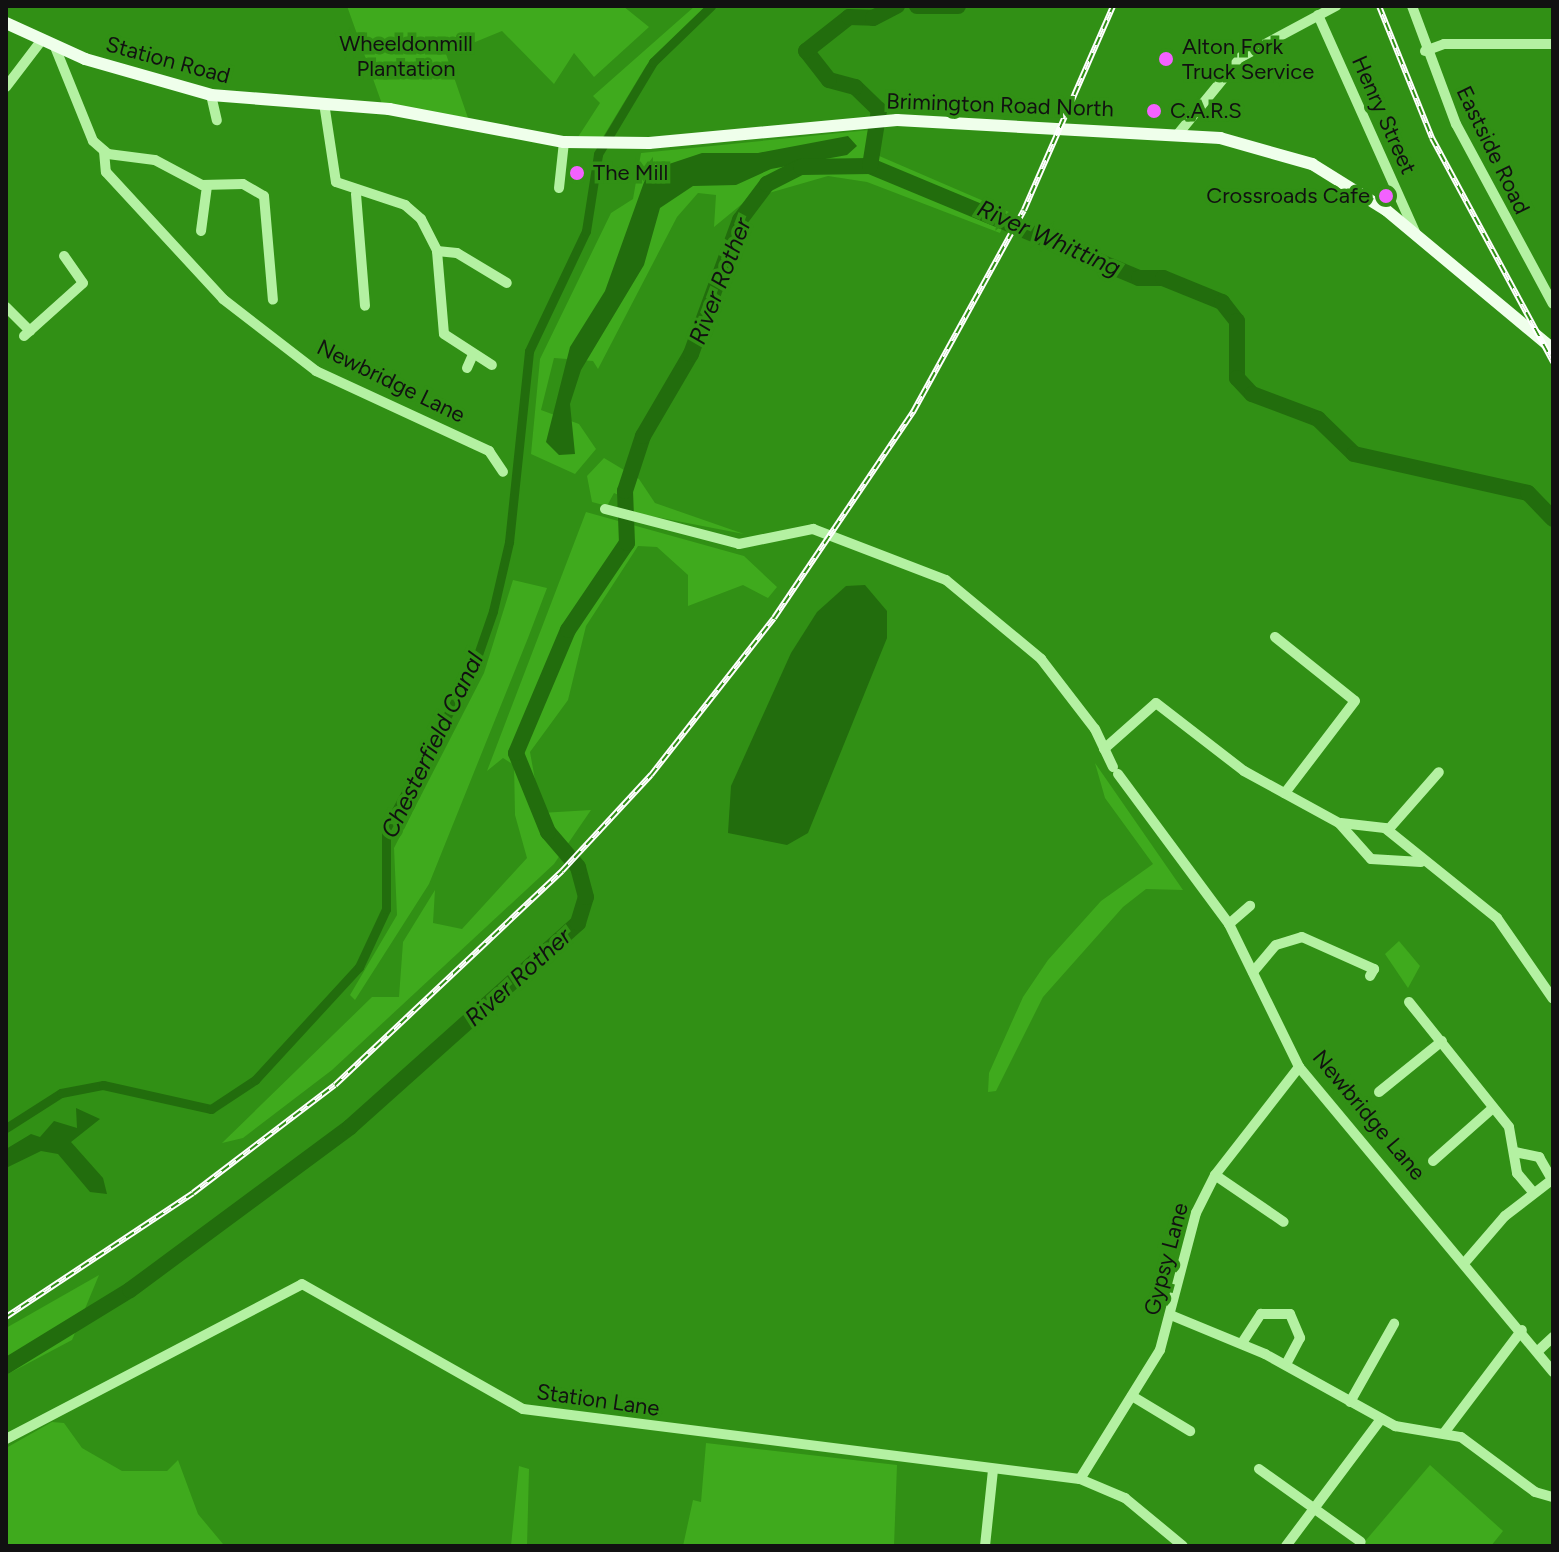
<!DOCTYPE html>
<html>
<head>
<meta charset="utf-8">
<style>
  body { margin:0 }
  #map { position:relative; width:1559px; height:1552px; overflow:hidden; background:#319015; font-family:Figtree,sans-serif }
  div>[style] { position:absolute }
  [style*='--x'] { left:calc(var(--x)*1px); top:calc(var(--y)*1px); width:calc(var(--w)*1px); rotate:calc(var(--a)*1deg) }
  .green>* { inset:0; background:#3faa1d }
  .water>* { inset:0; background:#226d0d }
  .canal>* { height:9px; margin:-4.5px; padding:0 4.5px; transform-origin:4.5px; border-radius:4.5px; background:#226d0d }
  .river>* { height:16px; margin:-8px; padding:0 8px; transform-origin:8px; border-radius:8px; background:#226d0d }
  .minor>* { height:10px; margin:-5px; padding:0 5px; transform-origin:5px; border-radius:5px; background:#b4f1a2 }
  .major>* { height:12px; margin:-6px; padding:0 6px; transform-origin:6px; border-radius:6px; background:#efffeb }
  .rail>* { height:6px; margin-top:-3px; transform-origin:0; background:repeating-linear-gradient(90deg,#319015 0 9px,#fff 0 18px); box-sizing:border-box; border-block:2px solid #fff }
  .dots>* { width:22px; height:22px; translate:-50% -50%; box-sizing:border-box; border:4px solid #319015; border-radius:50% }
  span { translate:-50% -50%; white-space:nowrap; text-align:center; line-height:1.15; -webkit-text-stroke:7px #319015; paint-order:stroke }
  .park-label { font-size:22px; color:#111 }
  .poi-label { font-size:22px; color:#111 }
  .left { translate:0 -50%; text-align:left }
  .right { translate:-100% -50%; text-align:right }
  .street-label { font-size:22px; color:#111 }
  .water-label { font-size:24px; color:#111; font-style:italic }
  .frame { position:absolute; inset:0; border:8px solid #111; pointer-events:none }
</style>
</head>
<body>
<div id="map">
  <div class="green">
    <div style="clip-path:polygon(347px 6px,623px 6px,649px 27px,594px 77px,574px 53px,554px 84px,502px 31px,446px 54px,468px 118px,382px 104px)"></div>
    <div style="clip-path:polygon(695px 6px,707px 6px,646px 66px,603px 137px,578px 137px,600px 103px,593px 96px)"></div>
    <div style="clip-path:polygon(870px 130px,877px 155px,1009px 212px,1000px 233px,867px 182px,828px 176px,748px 199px,714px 227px,716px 195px,698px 193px,677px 217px,598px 369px,593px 361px,554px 358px,541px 410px,579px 424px,596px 449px,575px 474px,531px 454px,540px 359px,611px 213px,633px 199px,641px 153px)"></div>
    <div style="clip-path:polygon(604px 458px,639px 479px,655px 503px,744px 534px,630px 512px,630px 500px,614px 493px,607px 506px,592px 502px,587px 476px)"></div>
    <div style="clip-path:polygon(586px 512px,744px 556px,777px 587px,768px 598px,743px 585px,688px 606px,688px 575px,657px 547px,638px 546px,586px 626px,568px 700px,530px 752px,541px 813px,591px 810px,554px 864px,332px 1070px,243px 1138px,222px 1143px,372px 997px,399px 997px,403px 942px,435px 890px,433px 923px,462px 929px,527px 858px,515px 815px,514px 765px,503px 758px,487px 771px)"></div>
    <div style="clip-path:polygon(513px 580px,547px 588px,528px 638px,429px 884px,355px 1000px,350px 995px,397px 915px,394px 848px,484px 673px)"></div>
    <div style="clip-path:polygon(1095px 763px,1183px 890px,1146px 889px,1123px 907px,1043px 997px,996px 1091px,988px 1092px,989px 1073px,1023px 997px,1048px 960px,1101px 901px,1153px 864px,1105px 798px)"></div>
    <div style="clip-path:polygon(1399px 941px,1420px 966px,1408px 988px,1385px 954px)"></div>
    <div style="clip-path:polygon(99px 1275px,72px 1340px,6px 1375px,6px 1328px)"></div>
    <div style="clip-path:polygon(52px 1422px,64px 1423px,82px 1448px,122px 1471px,167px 1471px,178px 1460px,198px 1514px,223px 1544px,6px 1546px,6px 1448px)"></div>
    <div style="clip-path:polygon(706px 1443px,897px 1465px,894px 1546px,683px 1546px,693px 1500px,701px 1502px)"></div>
    <div style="clip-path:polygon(1430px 1465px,1503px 1531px,1491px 1546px,1361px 1546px)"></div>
    <div style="clip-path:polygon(519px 1466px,529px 1469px,527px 1546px,511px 1546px)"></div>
  </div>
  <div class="water">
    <div style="clip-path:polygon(848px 136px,857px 146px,847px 155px,771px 169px,736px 185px,693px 186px,660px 208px,644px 265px,581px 370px,570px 404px,575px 454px,559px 455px,546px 442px,570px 347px,605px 291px,648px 171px,702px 153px,758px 153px)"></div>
    <div style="clip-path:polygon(865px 585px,887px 611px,887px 638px,808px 833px,787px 845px,728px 833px,731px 786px,791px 653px,817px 612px,846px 586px)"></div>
    <div style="clip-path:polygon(76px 1108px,100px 1119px,71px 1142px,103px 1178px,107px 1194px,90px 1192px,58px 1154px,41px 1151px,6px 1168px,6px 1149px,31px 1134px,40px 1137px,54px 1121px,77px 1128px)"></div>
  </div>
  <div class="canal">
    <div style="--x:6;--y:1128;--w:65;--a:-32.5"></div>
    <div style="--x:61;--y:1093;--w:43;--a:-10.8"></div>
    <div style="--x:103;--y:1085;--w:111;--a:12.5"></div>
    <div style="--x:211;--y:1109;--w:53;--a:-33.4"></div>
    <div style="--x:255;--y:1080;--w:154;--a:-47.4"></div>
    <div style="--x:359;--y:967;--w:64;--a:-65"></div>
    <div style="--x:386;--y:909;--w:80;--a:-90"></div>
    <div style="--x:386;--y:829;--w:185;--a:-61.6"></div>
    <div style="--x:474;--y:666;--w:58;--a:-70.9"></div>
    <div style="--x:493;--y:611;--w:71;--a:-76.9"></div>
    <div style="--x:509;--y:542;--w:192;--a:-84"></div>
    <div style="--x:529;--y:351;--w:133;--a:-64.6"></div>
    <div style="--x:586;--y:231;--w:78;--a:-81.1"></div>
    <div style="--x:598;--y:154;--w:107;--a:-59.1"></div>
    <div style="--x:653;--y:62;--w:81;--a:-44"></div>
  </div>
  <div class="river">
    <div style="--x:917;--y:6;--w:41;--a:0"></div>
    <div style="--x:870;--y:166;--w:291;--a:22.6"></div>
    <div style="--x:1139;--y:278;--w:24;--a:0"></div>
    <div style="--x:1163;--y:278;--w:64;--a:22.1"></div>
    <div style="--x:1222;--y:302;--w:24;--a:52"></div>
    <div style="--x:1237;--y:321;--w:57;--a:90"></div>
    <div style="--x:1237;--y:378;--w:22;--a:47"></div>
    <div style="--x:1252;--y:394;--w:71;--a:20.7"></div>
    <div style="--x:1318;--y:419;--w:50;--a:44.2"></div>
    <div style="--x:1354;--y:454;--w:178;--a:12.6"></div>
    <div style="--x:1528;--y:493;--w:36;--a:46"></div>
    <div style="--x:6;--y:1366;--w:145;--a:-31.5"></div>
    <div style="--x:130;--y:1290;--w:274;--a:-36.5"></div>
    <div style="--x:350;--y:1127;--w:306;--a:-41.8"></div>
    <div style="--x:578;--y:923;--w:27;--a:-73"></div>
    <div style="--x:586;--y:897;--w:31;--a:-105"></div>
    <div style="--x:578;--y:867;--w:46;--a:-130.6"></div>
    <div style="--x:548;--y:832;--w:85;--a:-112.1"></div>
    <div style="--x:516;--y:753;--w:134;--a:-67.1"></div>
    <div style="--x:568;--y:630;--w:105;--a:-55.9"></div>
    <div style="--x:627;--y:543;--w:52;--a:-92.2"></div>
    <div style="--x:625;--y:491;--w:58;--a:-71.9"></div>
    <div style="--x:643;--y:436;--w:95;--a:-59.7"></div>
    <div style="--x:691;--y:354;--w:143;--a:-69.9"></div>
    <div style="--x:740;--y:220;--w:45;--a:-53.1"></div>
    <div style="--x:767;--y:184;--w:38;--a:-27"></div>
    <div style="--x:801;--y:167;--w:69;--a:-0.8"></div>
    <div style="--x:870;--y:166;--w:57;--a:-80.9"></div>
    <div style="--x:879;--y:110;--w:33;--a:-136"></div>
    <div style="--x:855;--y:87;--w:27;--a:-165"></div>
    <div style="--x:829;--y:80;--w:37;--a:-128"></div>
    <div style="--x:806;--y:51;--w:55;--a:-38.3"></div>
    <div style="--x:849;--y:17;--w:24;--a:2"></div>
    <div style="--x:873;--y:18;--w:27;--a:-27"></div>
  </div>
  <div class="minor">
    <div style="--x:1412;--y:6;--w:126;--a:69.6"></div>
    <div style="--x:1456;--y:124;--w:204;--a:61.7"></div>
    <div style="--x:1318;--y:15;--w:238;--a:65.9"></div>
    <div style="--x:55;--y:47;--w:101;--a:68"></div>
    <div style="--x:93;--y:141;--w:20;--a:41"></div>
    <div style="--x:108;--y:154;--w:47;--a:7.3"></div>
    <div style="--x:155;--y:160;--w:53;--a:28"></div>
    <div style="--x:202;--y:185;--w:41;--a:-1.4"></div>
    <div style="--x:243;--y:184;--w:24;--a:30"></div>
    <div style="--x:264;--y:196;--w:104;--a:85.1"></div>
    <div style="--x:1425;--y:51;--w:20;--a:-20"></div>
    <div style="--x:1444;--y:44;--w:109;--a:0"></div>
    <div style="--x:6;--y:87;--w:58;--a:-52.7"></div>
    <div style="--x:211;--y:95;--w:26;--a:77"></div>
    <div style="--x:324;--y:103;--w:80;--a:81.4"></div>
    <div style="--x:336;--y:182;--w:73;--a:18.4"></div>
    <div style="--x:405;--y:205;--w:21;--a:41"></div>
    <div style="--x:421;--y:219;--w:36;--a:63"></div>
    <div style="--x:437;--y:251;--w:83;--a:85.2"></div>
    <div style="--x:444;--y:334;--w:57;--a:32.9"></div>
    <div style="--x:1178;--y:134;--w:99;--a:-50.7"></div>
    <div style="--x:1241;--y:57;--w:108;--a:-28.2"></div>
    <div style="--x:104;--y:151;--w:21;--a:85"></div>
    <div style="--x:106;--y:172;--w:173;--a:47.3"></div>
    <div style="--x:223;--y:299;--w:118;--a:37.7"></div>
    <div style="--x:316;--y:371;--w:191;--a:24.8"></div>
    <div style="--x:489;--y:451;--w:25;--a:56"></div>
    <div style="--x:559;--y:188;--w:46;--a:-83.8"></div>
    <div style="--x:356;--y:194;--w:112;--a:85.4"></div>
    <div style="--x:201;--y:231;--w:45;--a:-82.4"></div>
    <div style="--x:437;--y:251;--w:20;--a:6"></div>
    <div style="--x:457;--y:253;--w:58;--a:31"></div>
    <div style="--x:6;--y:307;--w:34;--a:45"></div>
    <div style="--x:24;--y:336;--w:79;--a:-41.9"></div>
    <div style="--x:83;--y:283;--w:33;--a:-125"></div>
    <div style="--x:467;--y:368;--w:12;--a:-66"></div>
    <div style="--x:605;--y:509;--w:138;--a:14.6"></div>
    <div style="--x:739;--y:544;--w:76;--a:-11.5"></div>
    <div style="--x:813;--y:529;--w:142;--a:21"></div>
    <div style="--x:946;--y:580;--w:124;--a:39.7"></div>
    <div style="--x:1041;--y:659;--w:88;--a:52.4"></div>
    <div style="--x:1095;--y:729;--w:42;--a:64.7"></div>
    <div style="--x:1275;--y:637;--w:102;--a:38.7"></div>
    <div style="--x:1355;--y:701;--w:116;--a:127.3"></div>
    <div style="--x:1104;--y:749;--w:69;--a:-41.5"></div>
    <div style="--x:1156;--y:703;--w:111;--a:37.7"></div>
    <div style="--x:1244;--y:771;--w:108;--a:28.7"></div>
    <div style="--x:1339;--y:823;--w:48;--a:48.4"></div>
    <div style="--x:1371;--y:859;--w:50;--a:3.4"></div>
    <div style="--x:1118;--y:774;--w:187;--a:53.5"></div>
    <div style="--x:1229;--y:924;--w:159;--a:63.9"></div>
    <div style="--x:1299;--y:1067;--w:397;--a:50.2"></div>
    <div style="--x:1341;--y:823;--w:44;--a:6.5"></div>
    <div style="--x:1385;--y:828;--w:144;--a:38.8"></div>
    <div style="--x:1497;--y:918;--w:98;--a:55.3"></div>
    <div style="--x:1388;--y:830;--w:77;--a:-48.7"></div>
    <div style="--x:1229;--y:924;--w:28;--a:-41"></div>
    <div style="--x:1253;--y:972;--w:35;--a:-50"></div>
    <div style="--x:1276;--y:945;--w:27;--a:-17"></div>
    <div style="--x:1302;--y:937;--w:79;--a:24"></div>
    <div style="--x:1374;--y:969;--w:8;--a:120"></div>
    <div style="--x:1409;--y:1002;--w:160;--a:51.3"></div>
    <div style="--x:1509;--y:1127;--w:47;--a:80.1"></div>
    <div style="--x:1517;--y:1173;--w:26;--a:50"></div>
    <div style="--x:1379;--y:1092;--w:81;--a:-39"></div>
    <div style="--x:1515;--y:1152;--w:25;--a:12"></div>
    <div style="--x:1539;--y:1157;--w:24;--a:60"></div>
    <div style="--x:1433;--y:1161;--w:80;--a:-41.5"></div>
    <div style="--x:1215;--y:1175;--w:83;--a:34.3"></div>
    <div style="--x:1467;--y:1260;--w:58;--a:-49.2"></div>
    <div style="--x:1505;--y:1216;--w:61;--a:-37.6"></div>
    <div style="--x:1173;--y:1316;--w:100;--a:22.4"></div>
    <div style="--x:1265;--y:1354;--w:149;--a:29"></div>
    <div style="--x:1395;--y:1426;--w:67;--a:9.5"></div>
    <div style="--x:1461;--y:1437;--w:92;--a:36.6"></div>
    <div style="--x:1535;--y:1492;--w:19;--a:16"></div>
    <div style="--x:1242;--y:1343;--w:35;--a:-57"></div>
    <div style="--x:1261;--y:1314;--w:29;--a:0"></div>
    <div style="--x:1290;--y:1314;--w:26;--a:67"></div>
    <div style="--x:1300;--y:1338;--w:30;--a:118"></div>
    <div style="--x:1538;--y:1351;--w:21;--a:-43"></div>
    <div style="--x:1132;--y:1396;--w:68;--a:31.1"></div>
    <div style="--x:1350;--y:1402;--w:90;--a:-60.6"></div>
    <div style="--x:1444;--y:1433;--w:129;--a:-52.9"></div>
    <div style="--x:6;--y:1439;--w:334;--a:-27.6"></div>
    <div style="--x:302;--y:1284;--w:254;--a:29.5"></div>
    <div style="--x:523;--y:1409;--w:561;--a:7.16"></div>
    <div style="--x:1080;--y:1479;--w:49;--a:22.9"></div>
    <div style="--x:1125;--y:1498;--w:75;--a:39.6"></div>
    <div style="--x:1259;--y:1469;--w:125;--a:35.6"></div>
    <div style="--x:1080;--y:1479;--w:152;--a:-58.2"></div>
    <div style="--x:1160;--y:1350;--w:142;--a:-75.3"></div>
    <div style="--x:1196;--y:1213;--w:42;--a:-63.4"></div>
    <div style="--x:1215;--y:1175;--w:137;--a:-52.1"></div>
    <div style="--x:985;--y:1546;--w:76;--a:-84"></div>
    <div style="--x:1286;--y:1546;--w:159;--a:-53.2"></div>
  </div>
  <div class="major">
    <div style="--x:6;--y:23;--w:87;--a:24.5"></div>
    <div style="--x:85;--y:59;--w:131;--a:15.9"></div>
    <div style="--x:211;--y:95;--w:179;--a:4.5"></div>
    <div style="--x:389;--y:109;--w:178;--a:10.7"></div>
    <div style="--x:564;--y:142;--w:85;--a:0.7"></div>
    <div style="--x:649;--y:143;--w:249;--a:-5.3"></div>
    <div style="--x:897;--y:120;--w:324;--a:3.2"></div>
    <div style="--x:1220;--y:138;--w:96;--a:15.8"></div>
    <div style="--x:1312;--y:164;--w:87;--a:31.9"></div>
    <div style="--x:1386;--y:210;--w:217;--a:39.8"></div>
  </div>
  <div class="rail">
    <div style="--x:1379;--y:6;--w:142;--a:68.1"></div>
    <div style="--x:1432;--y:138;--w:255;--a:61.6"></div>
    <div style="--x:6;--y:1317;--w:224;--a:-33.5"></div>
    <div style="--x:193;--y:1193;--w:178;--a:-37.3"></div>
    <div style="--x:335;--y:1085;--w:312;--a:-43.3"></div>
    <div style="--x:562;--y:871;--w:131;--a:-47.2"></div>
    <div style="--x:651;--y:775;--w:199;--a:-51.9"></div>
    <div style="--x:774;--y:618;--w:249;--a:-56"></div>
    <div style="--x:913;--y:412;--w:230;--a:-61.2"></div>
    <div style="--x:1024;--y:210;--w:223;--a:-66.4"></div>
  </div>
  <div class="dots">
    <div style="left:1166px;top:59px;background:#f361ff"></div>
    <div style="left:1154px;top:111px;background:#f361ff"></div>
    <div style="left:577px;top:173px;background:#f361ff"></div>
    <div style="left:1386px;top:196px;background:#f361ff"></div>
  </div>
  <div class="park-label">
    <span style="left:406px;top:56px">Wheeldonmill<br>Plantation</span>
  </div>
  <div class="poi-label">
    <span class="left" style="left:1182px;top:59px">Alton Fork<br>Truck Service</span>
    <span class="left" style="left:1170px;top:111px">C.A.R.S</span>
    <span class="left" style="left:593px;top:173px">The Mill</span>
    <span class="right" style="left:1370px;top:196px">Crossroads Cafe</span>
  </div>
  <div class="street-label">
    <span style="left:168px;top:60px;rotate:15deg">Station Road</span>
    <span style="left:1000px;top:105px;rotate:2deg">Brimington Road North</span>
    <span style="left:1384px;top:115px;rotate:66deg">Henry Street</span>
    <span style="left:1493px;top:150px;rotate:64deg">Eastside Road</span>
    <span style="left:391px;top:381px;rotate:26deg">Newbridge Lane</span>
    <span style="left:1369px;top:1115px;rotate:50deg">Newbridge Lane</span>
    <span style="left:1166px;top:1259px;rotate:-75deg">Gypsy Lane</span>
    <span style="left:598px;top:1400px;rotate:8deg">Station Lane</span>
  </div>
  <div class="water-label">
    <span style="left:1049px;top:238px;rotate:24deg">River Whitting</span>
    <span style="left:720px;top:281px;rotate:-69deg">River Rother</span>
    <span style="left:432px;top:745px;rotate:-64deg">Chesterfield Canal</span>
    <span style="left:518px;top:977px;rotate:-42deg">River Rother</span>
  </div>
  <div class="frame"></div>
</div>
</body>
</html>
